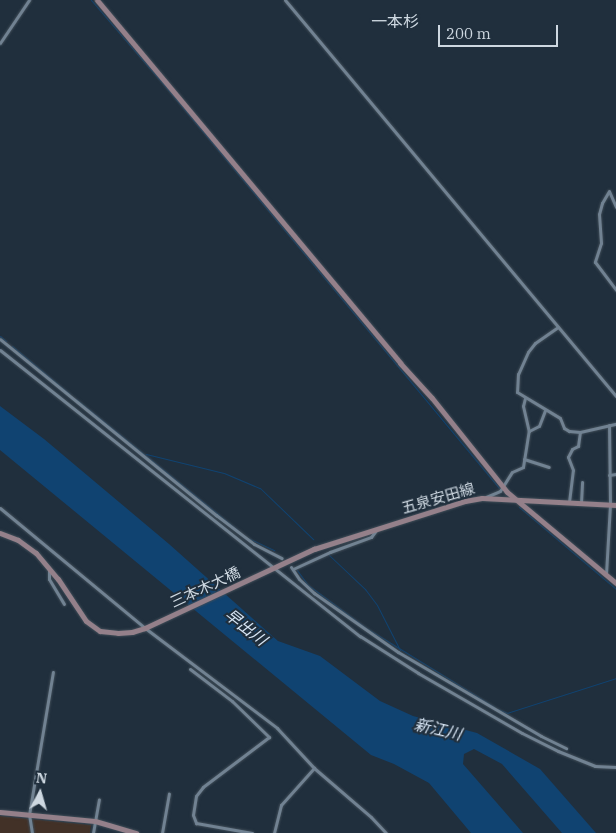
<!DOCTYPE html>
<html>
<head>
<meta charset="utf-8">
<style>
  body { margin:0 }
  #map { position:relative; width:616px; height:833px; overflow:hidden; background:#202f3d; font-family:"IBM Plex Serif","Noto Sans JP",serif }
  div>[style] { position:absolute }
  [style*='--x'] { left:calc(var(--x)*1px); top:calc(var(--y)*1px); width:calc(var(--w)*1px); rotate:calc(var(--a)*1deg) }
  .commercial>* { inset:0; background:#423127 }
  .water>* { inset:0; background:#104371 }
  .stream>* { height:1px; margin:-0.5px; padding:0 0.5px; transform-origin:0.5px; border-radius:0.5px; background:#104371 }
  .roads { filter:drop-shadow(0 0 1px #404d58) drop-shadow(0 0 1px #404d58) }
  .street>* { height:3px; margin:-1.5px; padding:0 1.5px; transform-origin:1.5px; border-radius:1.5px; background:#718292 }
  .secondary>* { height:5px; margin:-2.5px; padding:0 2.5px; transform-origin:2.5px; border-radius:2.5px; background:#94808a }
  span { translate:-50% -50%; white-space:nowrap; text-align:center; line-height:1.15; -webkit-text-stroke:4px #202f3d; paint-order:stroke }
  .street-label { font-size:15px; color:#ced8e1 }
  .neighbourhood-label { font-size:16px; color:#ced8e1 }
  .water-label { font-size:16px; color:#d8e6f5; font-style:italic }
  .north { position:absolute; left:15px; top:768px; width:50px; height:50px; -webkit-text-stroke:4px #202f3d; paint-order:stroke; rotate:6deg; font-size:14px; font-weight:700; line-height:20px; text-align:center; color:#ced8e1 }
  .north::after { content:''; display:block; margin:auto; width:18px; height:22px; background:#ced8e1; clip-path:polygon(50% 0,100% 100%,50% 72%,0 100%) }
  .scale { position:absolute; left:438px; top:25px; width:120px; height:22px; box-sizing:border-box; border:2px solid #ced8e1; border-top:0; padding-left:6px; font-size:15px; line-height:18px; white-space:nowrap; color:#ced8e1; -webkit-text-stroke:4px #202f3d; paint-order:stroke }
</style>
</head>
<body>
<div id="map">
  <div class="commercial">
    <div style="clip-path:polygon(0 816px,91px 825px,90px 833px,0 833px)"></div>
  </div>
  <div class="water">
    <div style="clip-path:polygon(0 406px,44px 439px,169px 544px,278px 641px,320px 656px,380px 701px,413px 716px,477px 733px,540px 769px,596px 833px,562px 833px,502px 764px,474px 749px,464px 754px,463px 764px,523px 833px,471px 833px,429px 783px,394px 764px,371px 755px,0 450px)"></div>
  </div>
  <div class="stream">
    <div style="--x:91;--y:0;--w:104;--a:49.3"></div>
    <div style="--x:159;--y:79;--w:532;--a:50.26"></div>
    <div style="--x:0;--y:336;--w:8;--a:40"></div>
    <div style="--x:12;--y:346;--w:75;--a:39.6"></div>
    <div style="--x:76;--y:399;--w:210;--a:39"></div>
    <div style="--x:146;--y:454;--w:80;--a:13.7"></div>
    <div style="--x:224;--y:473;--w:39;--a:23"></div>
    <div style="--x:260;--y:488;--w:74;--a:43.9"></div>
    <div style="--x:519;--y:507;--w:127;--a:40.2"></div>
    <div style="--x:248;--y:538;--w:29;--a:25"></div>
    <div style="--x:329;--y:555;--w:50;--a:43.4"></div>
    <div style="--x:365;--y:589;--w:20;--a:53"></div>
    <div style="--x:377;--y:605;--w:51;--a:62.9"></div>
    <div style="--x:297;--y:570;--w:19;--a:54"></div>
    <div style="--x:308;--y:585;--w:74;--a:36.3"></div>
    <div style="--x:368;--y:629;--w:149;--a:31.6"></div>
    <div style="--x:498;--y:709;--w:10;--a:24"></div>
    <div style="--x:507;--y:713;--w:114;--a:-17.8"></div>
  </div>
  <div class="roads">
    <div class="street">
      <div style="--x:285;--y:0;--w:516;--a:50.11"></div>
      <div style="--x:0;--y:43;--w:52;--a:-56"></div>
      <div style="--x:616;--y:207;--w:17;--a:-114"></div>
      <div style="--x:609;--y:191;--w:14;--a:120"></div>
      <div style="--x:602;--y:203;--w:11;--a:105"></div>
      <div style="--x:599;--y:214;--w:29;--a:86"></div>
      <div style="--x:601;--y:243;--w:20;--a:108"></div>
      <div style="--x:595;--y:262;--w:35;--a:53"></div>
      <div style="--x:558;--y:327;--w:28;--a:145"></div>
      <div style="--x:535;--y:343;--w:11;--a:128"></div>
      <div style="--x:528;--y:352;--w:24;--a:114"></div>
      <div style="--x:518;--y:374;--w:18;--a:93"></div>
      <div style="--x:517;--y:392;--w:50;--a:31.2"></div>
      <div style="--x:560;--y:418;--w:11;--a:68"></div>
      <div style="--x:564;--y:428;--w:6;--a:31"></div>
      <div style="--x:569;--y:431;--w:11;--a:5"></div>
      <div style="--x:580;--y:432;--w:37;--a:-13"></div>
      <div style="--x:0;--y:339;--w:279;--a:39.2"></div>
      <div style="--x:216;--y:515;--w:48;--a:37.3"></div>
      <div style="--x:254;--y:544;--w:31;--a:27"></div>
      <div style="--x:0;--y:350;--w:460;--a:38.5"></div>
      <div style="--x:360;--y:636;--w:69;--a:32.5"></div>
      <div style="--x:418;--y:673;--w:120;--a:30"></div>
      <div style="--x:522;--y:733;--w:40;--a:26.6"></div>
      <div style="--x:558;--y:751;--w:40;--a:22"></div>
      <div style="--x:595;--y:766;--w:21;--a:3"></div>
      <div style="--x:525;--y:398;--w:8;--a:104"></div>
      <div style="--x:523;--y:406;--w:26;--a:77"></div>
      <div style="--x:524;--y:459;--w:26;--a:18"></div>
      <div style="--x:609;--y:475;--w:7;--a:-8"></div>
      <div style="--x:486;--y:497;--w:15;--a:-23"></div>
      <div style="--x:500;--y:491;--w:22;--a:-58"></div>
      <div style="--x:512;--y:472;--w:12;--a:-24"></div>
      <div style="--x:523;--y:467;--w:36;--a:-81"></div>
      <div style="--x:529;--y:431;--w:11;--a:-27"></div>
      <div style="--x:539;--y:426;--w:17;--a:-69"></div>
      <div style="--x:569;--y:502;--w:32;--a:-83"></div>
      <div style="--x:573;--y:470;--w:14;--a:-111"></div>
      <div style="--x:568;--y:457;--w:9;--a:-63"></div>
      <div style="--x:572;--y:449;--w:7;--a:-27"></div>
      <div style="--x:578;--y:446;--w:14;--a:-82"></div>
      <div style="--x:581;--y:503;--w:21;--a:-87"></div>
      <div style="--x:0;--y:508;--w:188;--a:39.6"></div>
      <div style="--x:145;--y:628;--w:166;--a:37.1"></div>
      <div style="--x:277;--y:728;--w:54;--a:47.2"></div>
      <div style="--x:314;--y:768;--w:75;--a:40.7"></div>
      <div style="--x:371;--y:817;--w:22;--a:47"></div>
      <div style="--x:291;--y:567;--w:14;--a:56"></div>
      <div style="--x:299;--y:579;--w:21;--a:43"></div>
      <div style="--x:314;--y:593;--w:103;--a:35.1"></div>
      <div style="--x:398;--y:652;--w:166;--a:30.4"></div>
      <div style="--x:541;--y:736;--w:28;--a:26"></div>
      <div style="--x:49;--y:569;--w:10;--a:90"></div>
      <div style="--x:49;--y:579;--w:29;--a:59"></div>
      <div style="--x:293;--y:569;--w:41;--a:-24.7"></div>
      <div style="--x:330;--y:552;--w:44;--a:-20.1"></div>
      <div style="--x:371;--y:537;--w:10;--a:-53"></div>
      <div style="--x:606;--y:574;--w:70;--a:-86.7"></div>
      <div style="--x:610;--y:504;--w:79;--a:-90.7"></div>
      <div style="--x:190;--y:669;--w:53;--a:37.3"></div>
      <div style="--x:232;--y:701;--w:52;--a:44.2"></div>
      <div style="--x:269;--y:737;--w:83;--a:142.9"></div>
      <div style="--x:203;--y:787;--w:11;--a:128"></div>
      <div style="--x:196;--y:796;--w:19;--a:99"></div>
      <div style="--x:193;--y:815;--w:9;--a:69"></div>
      <div style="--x:196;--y:823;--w:57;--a:10.1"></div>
      <div style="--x:32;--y:833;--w:18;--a:-99"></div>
      <div style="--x:29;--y:815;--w:145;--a:-80.5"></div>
      <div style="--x:93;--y:833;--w:34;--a:-80"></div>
      <div style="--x:162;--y:833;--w:40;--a:-80"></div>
      <div style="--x:274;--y:833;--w:29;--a:-76"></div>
      <div style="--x:281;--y:805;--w:50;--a:-48.3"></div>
    </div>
    <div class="secondary">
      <div style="--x:97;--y:0;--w:473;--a:50.1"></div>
      <div style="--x:400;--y:363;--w:47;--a:47.6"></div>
      <div style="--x:432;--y:398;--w:120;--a:51.4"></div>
      <div style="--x:507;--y:492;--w:142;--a:39.9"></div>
      <div style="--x:0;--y:533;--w:19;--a:21"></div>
      <div style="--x:18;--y:540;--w:22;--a:36"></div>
      <div style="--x:36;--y:553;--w:34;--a:50"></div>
      <div style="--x:58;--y:579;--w:50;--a:56.3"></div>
      <div style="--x:86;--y:621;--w:17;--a:36"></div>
      <div style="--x:100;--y:631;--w:18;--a:6"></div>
      <div style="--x:118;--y:633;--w:14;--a:-4"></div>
      <div style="--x:132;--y:632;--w:14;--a:-17"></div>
      <div style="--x:145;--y:628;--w:187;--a:-25.1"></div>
      <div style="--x:314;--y:549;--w:158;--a:-17.6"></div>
      <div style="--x:465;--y:501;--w:17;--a:-10"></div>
      <div style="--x:482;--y:498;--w:134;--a:3"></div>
      <div style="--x:0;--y:812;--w:95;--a:5.4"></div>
      <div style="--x:95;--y:821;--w:43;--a:16.3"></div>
    </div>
  </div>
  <div class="street-label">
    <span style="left:438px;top:498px;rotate:-16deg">五泉安田線</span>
    <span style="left:205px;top:587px;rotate:-25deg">三本木大橋</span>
  </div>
  <div class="neighbourhood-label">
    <span style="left:395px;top:21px">一本杉</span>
  </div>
  <div class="water-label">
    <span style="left:246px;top:627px;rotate:38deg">早出川</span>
    <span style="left:438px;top:729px;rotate:13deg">新江川</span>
  </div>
  <div class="north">N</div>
  <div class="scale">200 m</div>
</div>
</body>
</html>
